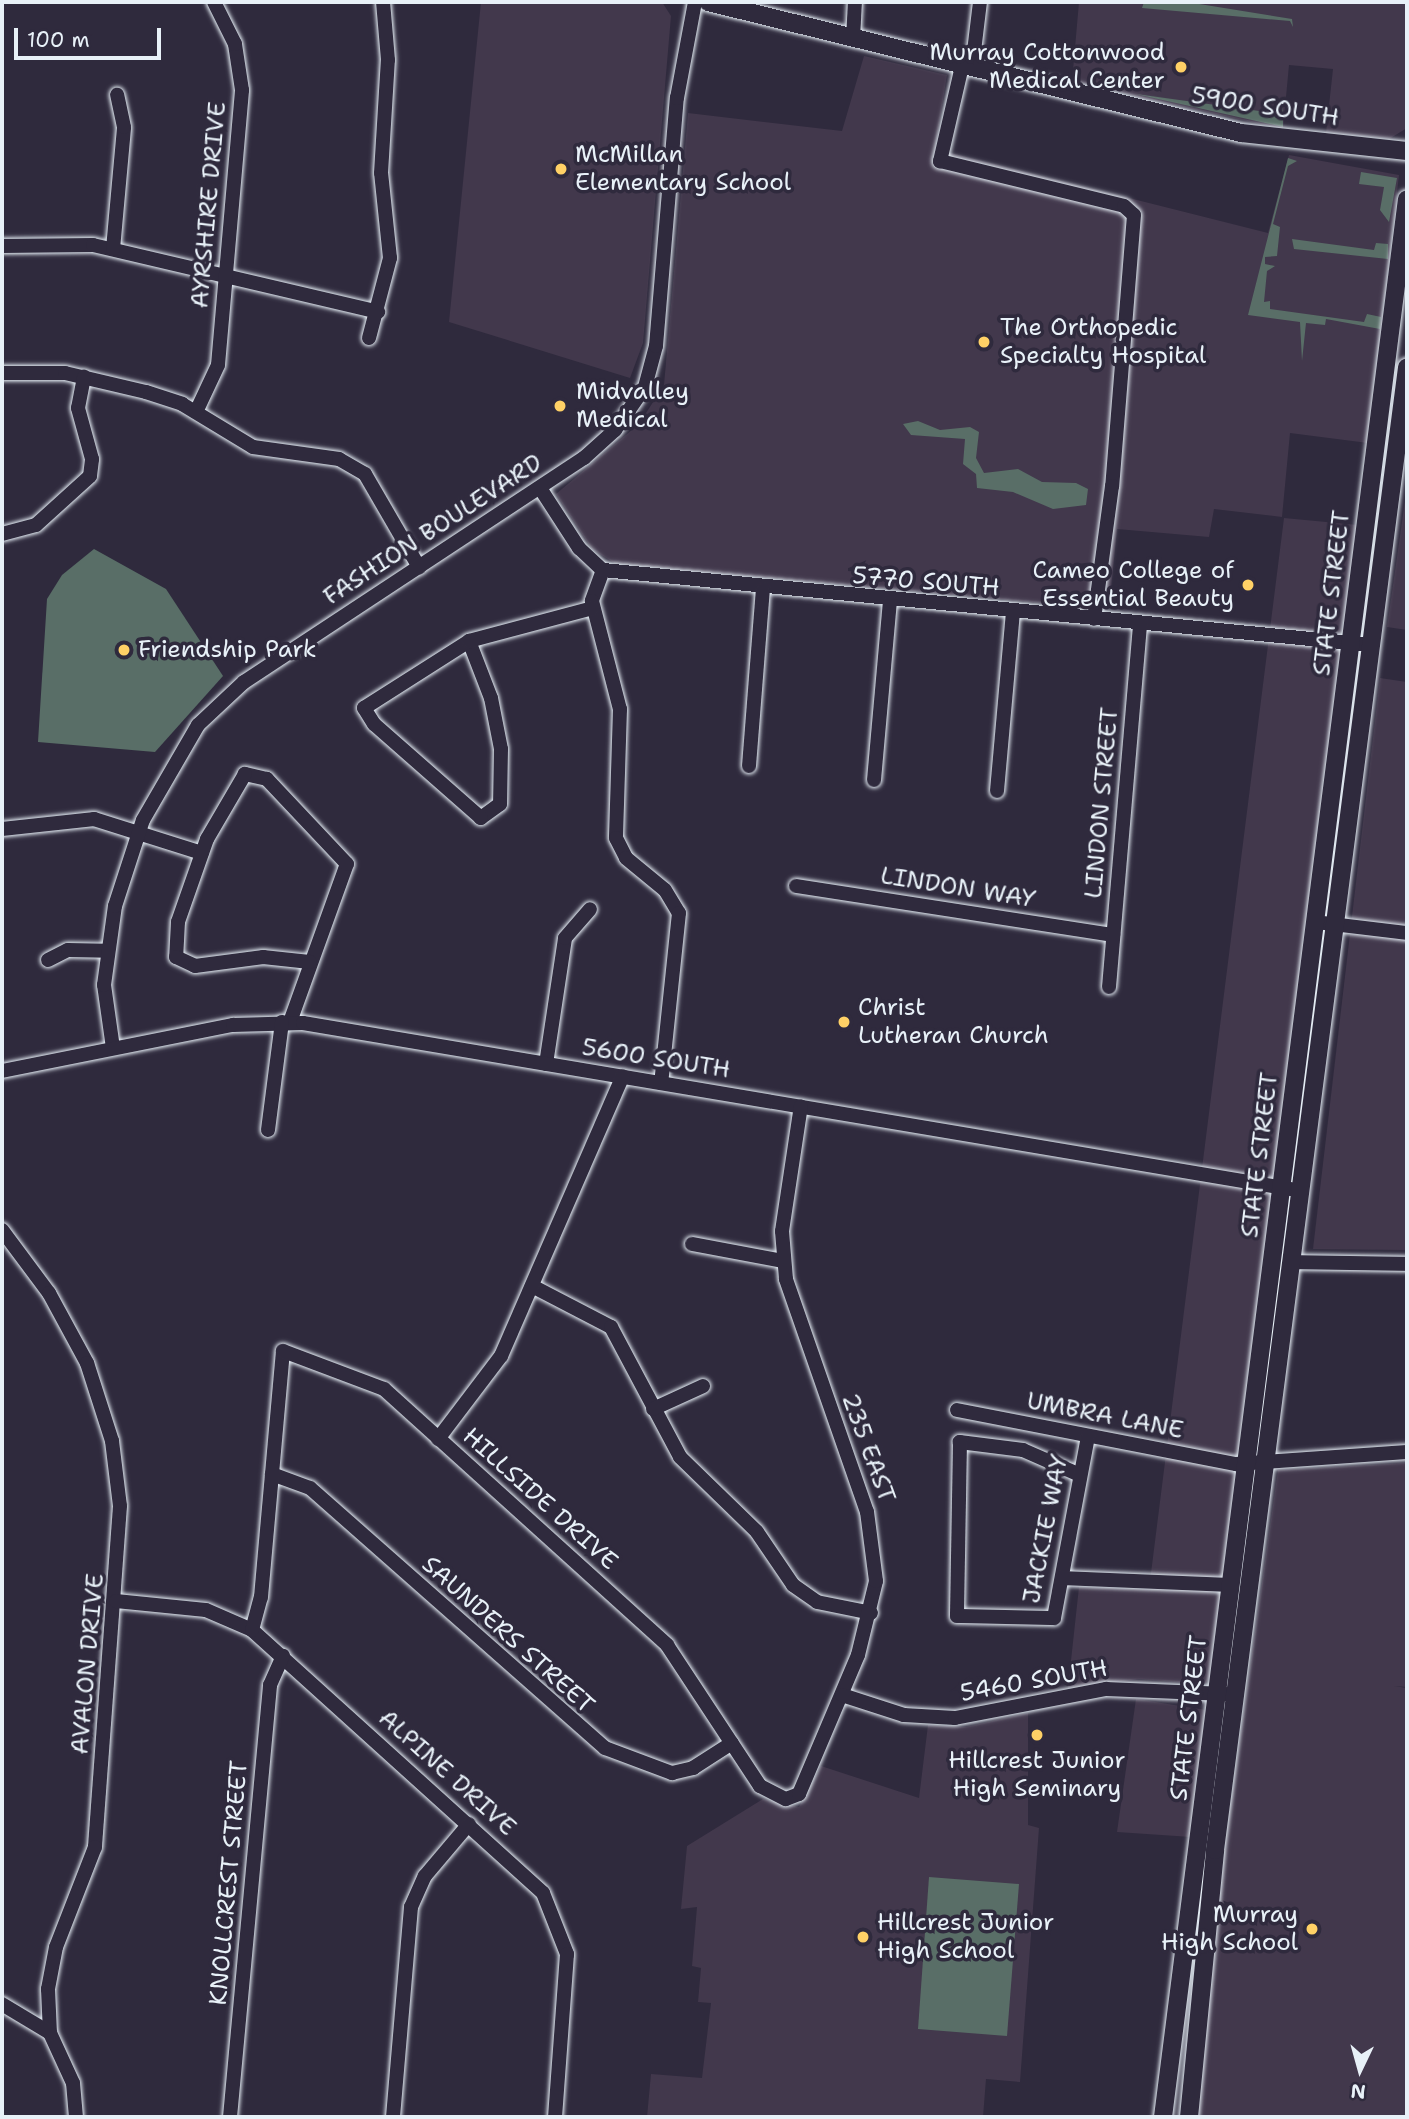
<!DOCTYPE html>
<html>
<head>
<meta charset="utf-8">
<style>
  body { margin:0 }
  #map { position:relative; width:1409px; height:2119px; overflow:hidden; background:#2f2a3d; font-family:"Shantell Sans",sans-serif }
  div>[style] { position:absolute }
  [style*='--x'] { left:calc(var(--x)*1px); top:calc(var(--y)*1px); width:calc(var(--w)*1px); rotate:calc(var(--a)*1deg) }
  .built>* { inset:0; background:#42384c }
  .green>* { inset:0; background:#596e67 }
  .roads { filter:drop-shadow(0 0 2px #e8f1f8) drop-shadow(0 0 2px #e8f1f8) }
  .minor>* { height:14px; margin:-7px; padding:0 7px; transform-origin:7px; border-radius:7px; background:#2f2a3d }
  .major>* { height:18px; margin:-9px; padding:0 9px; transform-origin:9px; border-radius:9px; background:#2f2a3d }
  .dots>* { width:19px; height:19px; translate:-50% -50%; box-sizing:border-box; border:4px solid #2f2a3d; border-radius:50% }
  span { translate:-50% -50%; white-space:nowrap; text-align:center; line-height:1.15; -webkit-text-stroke:7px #2f2a3d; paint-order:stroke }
  .poi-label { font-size:24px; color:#e8f1f8 }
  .right { translate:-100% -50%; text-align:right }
  .left { translate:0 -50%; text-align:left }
  .street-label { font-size:24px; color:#e8f1f8 }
  .frame { position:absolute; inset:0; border:4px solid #e8f1f8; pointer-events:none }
  .north { position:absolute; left:1325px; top:2035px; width:70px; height:70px; -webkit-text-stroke:5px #2f2a3d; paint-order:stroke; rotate:185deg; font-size:19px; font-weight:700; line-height:28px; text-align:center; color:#e8f1f8 }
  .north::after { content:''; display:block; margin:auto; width:24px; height:32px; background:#e8f1f8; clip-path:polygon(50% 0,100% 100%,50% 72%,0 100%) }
  .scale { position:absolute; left:14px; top:28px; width:147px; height:32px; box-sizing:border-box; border:4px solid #e8f1f8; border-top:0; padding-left:9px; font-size:21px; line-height:24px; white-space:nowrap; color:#e8f1f8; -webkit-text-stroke:5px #2f2a3d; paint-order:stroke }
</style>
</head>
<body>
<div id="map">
  <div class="built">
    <div style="clip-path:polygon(481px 2px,662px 2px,671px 16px,643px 343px,630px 378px,449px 322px)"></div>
    <div style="clip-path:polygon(1079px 2px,1407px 2px,1407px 128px,1389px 139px,1326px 133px,1333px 69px,1289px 65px,1283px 129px,1072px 82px)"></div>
    <div style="clip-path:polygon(864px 56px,947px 75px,935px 149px,1268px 233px,1289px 155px,1399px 175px,1368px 443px,1290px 433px,1282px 517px,1214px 509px,1209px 537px,1117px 529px,1109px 609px,616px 564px,592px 549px,556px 494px,639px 424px,664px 385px,688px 113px,842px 131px)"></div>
    <div style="clip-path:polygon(1407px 487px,1407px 630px,1387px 627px)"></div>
    <div style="clip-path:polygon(1284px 518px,1358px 525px,1210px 1678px,1204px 1684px,1139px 1679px,1068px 1688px,1079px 1587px,1149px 1589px)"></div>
    <div style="clip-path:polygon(1380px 678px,1407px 682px,1407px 1250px,1313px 1249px)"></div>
    <div style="clip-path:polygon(1407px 1463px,1407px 1687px,1394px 1686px,1407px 1688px,1407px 2117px,1198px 2117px,1223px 1858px,1278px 1470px)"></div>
    <div style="clip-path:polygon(1136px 1699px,1206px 1710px,1191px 1837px,1117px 1832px)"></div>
    <div style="clip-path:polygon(1028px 1713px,1028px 1825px,1039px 1828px,1020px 2082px,986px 2079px,983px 2117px,647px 2117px,651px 2074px,702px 2078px,711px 2003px,698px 2002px,701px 1968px,692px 1966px,697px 1907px,681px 1909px,687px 1846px,763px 1799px,799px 1807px,821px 1766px,919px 1798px,928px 1725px,966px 1727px)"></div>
  </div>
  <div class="green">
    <div style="clip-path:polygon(1144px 2px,1187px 2px,1292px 19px,1293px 27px,1290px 21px,1142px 8px)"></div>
    <div style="clip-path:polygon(1136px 94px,1282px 114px,1283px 106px,1283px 127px)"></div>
    <div style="clip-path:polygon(1288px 158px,1297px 161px,1288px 166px,1273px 224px,1280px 227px,1277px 256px,1265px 257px,1265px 264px,1275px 266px,1267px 271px,1264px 302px,1270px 301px,1270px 309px,1364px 322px,1367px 314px,1381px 317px,1380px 329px,1326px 319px,1325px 325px,1306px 323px,1302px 361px,1300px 322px,1248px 315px)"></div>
    <div style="clip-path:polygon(1361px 172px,1397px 178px,1389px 222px,1380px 210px,1384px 187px,1359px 184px)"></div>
    <div style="clip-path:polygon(1292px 239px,1374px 250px,1376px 243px,1388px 244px,1388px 259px,1294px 249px)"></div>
    <div style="clip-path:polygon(918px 421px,940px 430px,970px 427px,979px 432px,976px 458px,984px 473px,1018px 469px,1042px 482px,1076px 483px,1088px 489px,1086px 505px,1053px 509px,1013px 492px,977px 488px,976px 474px,963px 464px,965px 439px,911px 435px,903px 424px)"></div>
    <div style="clip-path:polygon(94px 549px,166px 589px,223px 676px,155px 752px,38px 742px,47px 599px,62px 575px)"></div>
    <div style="clip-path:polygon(929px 1877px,1019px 1884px,1007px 2036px,918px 2029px)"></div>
  </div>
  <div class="roads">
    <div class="minor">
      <div style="--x:853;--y:39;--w:37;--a:-87"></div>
      <div style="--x:962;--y:66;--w:98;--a:103"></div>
      <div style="--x:940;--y:161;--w:189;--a:13.7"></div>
      <div style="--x:1124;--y:206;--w:13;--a:42"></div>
      <div style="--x:1134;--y:215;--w:272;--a:94.6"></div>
      <div style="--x:1112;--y:486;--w:134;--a:97.7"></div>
      <div style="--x:972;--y:68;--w:66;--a:-83.1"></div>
      <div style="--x:2;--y:246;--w:91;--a:-0.6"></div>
      <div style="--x:93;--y:245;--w:293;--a:13.2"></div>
      <div style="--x:113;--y:249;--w:122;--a:-84.8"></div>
      <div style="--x:124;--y:127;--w:33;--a:-102"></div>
      <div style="--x:369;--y:338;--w:83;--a:-75.3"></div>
      <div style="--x:390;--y:258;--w:85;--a:-96"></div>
      <div style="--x:381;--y:173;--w:113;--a:-86.5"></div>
      <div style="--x:388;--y:60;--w:58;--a:-94.9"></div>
      <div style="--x:2;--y:373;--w:63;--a:0"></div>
      <div style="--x:65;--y:373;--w:83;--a:13.2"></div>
      <div style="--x:146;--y:392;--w:38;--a:18"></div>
      <div style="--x:182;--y:404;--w:83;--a:31.2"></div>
      <div style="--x:253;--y:447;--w:87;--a:7.9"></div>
      <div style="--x:339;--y:459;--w:30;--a:30"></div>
      <div style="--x:365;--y:474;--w:108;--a:59.9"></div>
      <div style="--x:196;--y:412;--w:52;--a:-64.9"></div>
      <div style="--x:218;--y:365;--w:276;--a:-85"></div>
      <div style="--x:242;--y:90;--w:47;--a:-98.7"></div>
      <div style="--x:235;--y:44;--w:47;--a:-116.6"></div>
      <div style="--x:540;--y:488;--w:72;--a:57"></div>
      <div style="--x:579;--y:548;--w:33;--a:43"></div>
      <div style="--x:603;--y:570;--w:33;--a:110"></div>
      <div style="--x:592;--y:601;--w:112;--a:75.5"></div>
      <div style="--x:620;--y:709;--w:129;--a:91.8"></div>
      <div style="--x:616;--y:838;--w:22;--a:63"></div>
      <div style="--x:626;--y:858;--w:50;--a:39.4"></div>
      <div style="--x:665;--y:890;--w:27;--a:59"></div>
      <div style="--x:679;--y:913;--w:171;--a:96"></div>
      <div style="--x:2;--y:534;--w:35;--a:-15"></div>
      <div style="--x:36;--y:525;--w:73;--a:-42.2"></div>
      <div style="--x:90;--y:476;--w:17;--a:-83"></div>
      <div style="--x:92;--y:459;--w:53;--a:-105.4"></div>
      <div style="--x:78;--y:408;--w:32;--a:-79"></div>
      <div style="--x:603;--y:570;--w:773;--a:5.57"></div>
      <div style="--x:469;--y:641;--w:61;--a:68.9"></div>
      <div style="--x:491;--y:698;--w:52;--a:78.9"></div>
      <div style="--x:501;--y:749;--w:55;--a:91"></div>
      <div style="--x:500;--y:804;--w:24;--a:144"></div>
      <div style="--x:481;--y:818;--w:142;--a:-138.7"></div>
      <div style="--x:374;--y:724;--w:19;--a:-122"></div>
      <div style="--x:364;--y:708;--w:125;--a:-32.5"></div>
      <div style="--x:469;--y:641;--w:128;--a:-14.9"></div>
      <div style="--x:749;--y:766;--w:177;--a:-85.5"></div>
      <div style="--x:874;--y:780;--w:179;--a:-84.9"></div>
      <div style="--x:997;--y:791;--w:180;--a:-84.9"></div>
      <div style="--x:2;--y:829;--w:93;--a:-6.2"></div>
      <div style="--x:94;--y:819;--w:113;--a:17.5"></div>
      <div style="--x:796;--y:886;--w:321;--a:8.8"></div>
      <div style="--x:1315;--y:922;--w:93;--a:6.8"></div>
      <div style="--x:48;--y:960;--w:22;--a:-27"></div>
      <div style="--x:68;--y:950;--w:39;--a:1"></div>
      <div style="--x:1109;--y:987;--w:365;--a:-85.1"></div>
      <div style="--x:290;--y:1022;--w:168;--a:-70.2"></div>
      <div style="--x:347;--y:864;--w:117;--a:-133.3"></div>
      <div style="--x:267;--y:779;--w:23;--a:-167"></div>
      <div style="--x:245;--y:774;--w:75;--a:120.3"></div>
      <div style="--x:207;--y:839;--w:88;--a:109.3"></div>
      <div style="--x:178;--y:922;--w:35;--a:93"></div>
      <div style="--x:176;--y:957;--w:21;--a:25"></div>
      <div style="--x:195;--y:966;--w:69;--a:-7.5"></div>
      <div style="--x:263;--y:957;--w:47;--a:6.1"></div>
      <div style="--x:113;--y:1048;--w:64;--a:-98.1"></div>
      <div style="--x:104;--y:985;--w:80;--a:-82.1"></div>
      <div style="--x:115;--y:906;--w:90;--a:-72"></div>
      <div style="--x:143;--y:820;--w:110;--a:-59.9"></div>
      <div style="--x:198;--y:725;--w:63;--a:-43.1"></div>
      <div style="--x:244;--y:682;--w:407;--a:-33.4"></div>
      <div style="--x:584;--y:458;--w:42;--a:-42.1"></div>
      <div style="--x:615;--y:430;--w:52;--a:-55.1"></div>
      <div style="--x:645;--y:387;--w:42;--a:-75"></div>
      <div style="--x:656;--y:346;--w:249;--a:-85.2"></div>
      <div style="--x:677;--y:98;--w:98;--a:-79.4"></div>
      <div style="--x:546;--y:1064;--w:127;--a:-81.4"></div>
      <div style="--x:565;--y:938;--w:38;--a:-49"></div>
      <div style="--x:2;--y:1071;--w:236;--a:-11.3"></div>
      <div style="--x:233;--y:1025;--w:70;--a:-1.6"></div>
      <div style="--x:303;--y:1023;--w:1002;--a:9.54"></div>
      <div style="--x:268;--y:1130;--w:109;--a:-82.6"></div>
      <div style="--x:2;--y:1230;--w:79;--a:53.3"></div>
      <div style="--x:49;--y:1293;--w:80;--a:61.5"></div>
      <div style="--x:87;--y:1363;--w:82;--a:72.2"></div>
      <div style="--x:112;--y:1441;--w:65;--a:83"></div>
      <div style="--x:120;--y:1506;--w:342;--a:94.2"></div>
      <div style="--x:95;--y:1847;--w:107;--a:111.3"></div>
      <div style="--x:56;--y:1947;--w:43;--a:100.8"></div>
      <div style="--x:48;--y:1989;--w:44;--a:87.4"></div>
      <div style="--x:50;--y:2033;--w:55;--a:65.3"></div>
      <div style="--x:73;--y:2083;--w:34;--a:85"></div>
      <div style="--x:692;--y:1244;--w:93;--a:10.6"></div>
      <div style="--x:1293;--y:1262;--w:114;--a:1"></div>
      <div style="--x:532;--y:1286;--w:89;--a:27.4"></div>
      <div style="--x:611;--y:1327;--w:147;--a:62"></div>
      <div style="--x:680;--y:1457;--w:107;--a:44.2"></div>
      <div style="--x:757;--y:1532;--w:64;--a:55.8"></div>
      <div style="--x:793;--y:1585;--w:29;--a:35"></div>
      <div style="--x:817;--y:1602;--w:55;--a:11.5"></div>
      <div style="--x:653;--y:1409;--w:55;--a:-24.7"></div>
      <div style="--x:957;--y:1410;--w:284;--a:11"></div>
      <div style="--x:1236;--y:1464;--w:171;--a:-4"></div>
      <div style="--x:438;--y:1439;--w:104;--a:-52.8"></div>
      <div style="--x:501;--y:1356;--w:305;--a:-66.5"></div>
      <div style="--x:272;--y:1474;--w:40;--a:20.2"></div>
      <div style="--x:310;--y:1488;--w:393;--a:41.4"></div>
      <div style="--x:605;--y:1748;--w:72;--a:20.5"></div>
      <div style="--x:672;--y:1773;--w:22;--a:-13"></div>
      <div style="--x:693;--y:1768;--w:46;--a:-32.7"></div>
      <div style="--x:1080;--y:1475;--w:62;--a:-156.3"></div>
      <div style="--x:1023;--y:1450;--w:64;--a:-172.8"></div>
      <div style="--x:960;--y:1442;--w:174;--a:91"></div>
      <div style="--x:957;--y:1616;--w:97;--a:1.2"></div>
      <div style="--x:1054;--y:1618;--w:184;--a:-79.4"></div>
      <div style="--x:1062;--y:1578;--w:168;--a:2.4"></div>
      <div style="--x:116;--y:1601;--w:90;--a:5.7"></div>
      <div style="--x:206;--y:1610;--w:50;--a:23.5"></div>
      <div style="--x:252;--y:1630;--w:392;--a:42.1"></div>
      <div style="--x:543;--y:1893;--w:66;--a:68.5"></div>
      <div style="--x:567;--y:1954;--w:163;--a:94.2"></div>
      <div style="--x:252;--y:1630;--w:34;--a:-75"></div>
      <div style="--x:261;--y:1597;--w:247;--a:-84.9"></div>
      <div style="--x:283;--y:1351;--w:108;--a:20.6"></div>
      <div style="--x:384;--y:1389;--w:382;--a:42.1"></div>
      <div style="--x:667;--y:1645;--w:169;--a:56.6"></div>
      <div style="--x:760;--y:1786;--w:29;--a:27"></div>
      <div style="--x:786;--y:1799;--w:14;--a:-21"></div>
      <div style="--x:799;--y:1794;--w:151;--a:-67"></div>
      <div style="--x:858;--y:1655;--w:76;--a:-76.3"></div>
      <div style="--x:876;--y:1581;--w:70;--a:-97.4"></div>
      <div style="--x:867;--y:1512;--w:247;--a:-109.2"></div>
      <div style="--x:786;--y:1279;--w:48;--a:-94.8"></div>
      <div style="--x:782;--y:1231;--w:126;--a:-81.4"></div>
      <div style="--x:842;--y:1695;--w:65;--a:17.9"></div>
      <div style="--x:904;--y:1715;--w:51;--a:3.4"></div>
      <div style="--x:955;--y:1718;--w:154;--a:-10.9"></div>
      <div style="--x:1106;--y:1689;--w:120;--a:2.4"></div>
      <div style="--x:2;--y:2004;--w:56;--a:31.1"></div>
      <div style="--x:230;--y:2117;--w:434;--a:-84.7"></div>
      <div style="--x:270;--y:1685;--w:32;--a:-66"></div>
      <div style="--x:393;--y:2117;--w:211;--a:-85.1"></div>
      <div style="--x:411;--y:1907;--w:34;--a:-66"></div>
      <div style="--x:425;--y:1876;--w:68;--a:-49.8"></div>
    </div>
    <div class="major">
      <div style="--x:708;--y:2;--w:549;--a:13.81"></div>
      <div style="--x:1241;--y:133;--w:167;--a:6.2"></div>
      <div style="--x:1163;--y:2117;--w:1933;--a:-82.75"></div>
      <div style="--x:1189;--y:2117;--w:268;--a:-84.4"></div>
      <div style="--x:1215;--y:1850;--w:1495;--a:-82.62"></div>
    </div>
  </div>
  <div class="dots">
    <div style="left:1181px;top:67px;background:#ffd166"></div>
    <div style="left:561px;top:169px;background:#ffd166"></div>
    <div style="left:984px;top:342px;background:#ffd166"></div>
    <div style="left:560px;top:406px;background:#ffd166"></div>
    <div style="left:1248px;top:585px;background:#ffd166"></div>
    <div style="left:124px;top:650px;background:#ffd166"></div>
    <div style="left:844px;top:1022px;background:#ffd166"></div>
    <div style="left:1037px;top:1735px;background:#ffd166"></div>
    <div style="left:1312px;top:1929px;background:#ffd166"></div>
    <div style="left:863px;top:1937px;background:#ffd166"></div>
  </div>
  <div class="poi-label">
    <span class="right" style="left:1165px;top:67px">Murray Cottonwood<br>Medical Center</span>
    <span class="left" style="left:575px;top:169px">McMillan<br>Elementary School</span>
    <span class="left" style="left:1000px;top:342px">The Orthopedic<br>Specialty Hospital</span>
    <span class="left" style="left:576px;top:406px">Midvalley<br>Medical</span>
    <span class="right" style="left:1234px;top:585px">Cameo College of<br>Essential Beauty</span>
    <span class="left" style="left:138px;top:650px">Friendship Park</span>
    <span class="left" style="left:858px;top:1022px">Christ<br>Lutheran Church</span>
    <span style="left:1037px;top:1775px">Hillcrest Junior<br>High Seminary</span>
    <span class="right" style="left:1298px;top:1929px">Murray<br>High School</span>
    <span class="left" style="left:877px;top:1937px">Hillcrest Junior<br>High School</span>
  </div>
  <div class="street-label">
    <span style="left:1265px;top:107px;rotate:9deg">5900 SOUTH</span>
    <span style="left:209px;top:205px;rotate:-85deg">AYRSHIRE DRIVE</span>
    <span style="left:433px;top:530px;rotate:-33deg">FASHION BOULEVARD</span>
    <span style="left:926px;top:582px;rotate:5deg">5770 SOUTH</span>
    <span style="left:1332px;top:593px;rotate:-83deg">STATE STREET</span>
    <span style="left:1102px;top:803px;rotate:-85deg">LINDON STREET</span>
    <span style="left:958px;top:888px;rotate:9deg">LINDON WAY</span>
    <span style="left:656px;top:1059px;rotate:9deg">5600 SOUTH</span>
    <span style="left:1260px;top:1155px;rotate:-83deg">STATE STREET</span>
    <span style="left:1105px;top:1416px;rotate:11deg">UMBRA LANE</span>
    <span style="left:868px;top:1448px;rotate:70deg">235 EAST</span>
    <span style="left:540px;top:1499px;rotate:42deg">HILLSIDE DRIVE</span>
    <span style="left:1046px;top:1529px;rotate:-79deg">JACKIE WAY</span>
    <span style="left:508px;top:1635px;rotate:42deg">SAUNDERS STREET</span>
    <span style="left:88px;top:1664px;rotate:-85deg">AVALON DRIVE</span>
    <span style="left:1034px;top:1681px;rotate:-10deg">5460 SOUTH</span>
    <span style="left:1189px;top:1718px;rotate:-83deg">STATE STREET</span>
    <span style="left:447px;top:1773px;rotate:42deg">ALPINE DRIVE</span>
    <span style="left:229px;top:1883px;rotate:-85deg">KNOLLCREST STREET</span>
  </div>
  <div class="frame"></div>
  <div class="north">N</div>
  <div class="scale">100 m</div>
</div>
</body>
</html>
